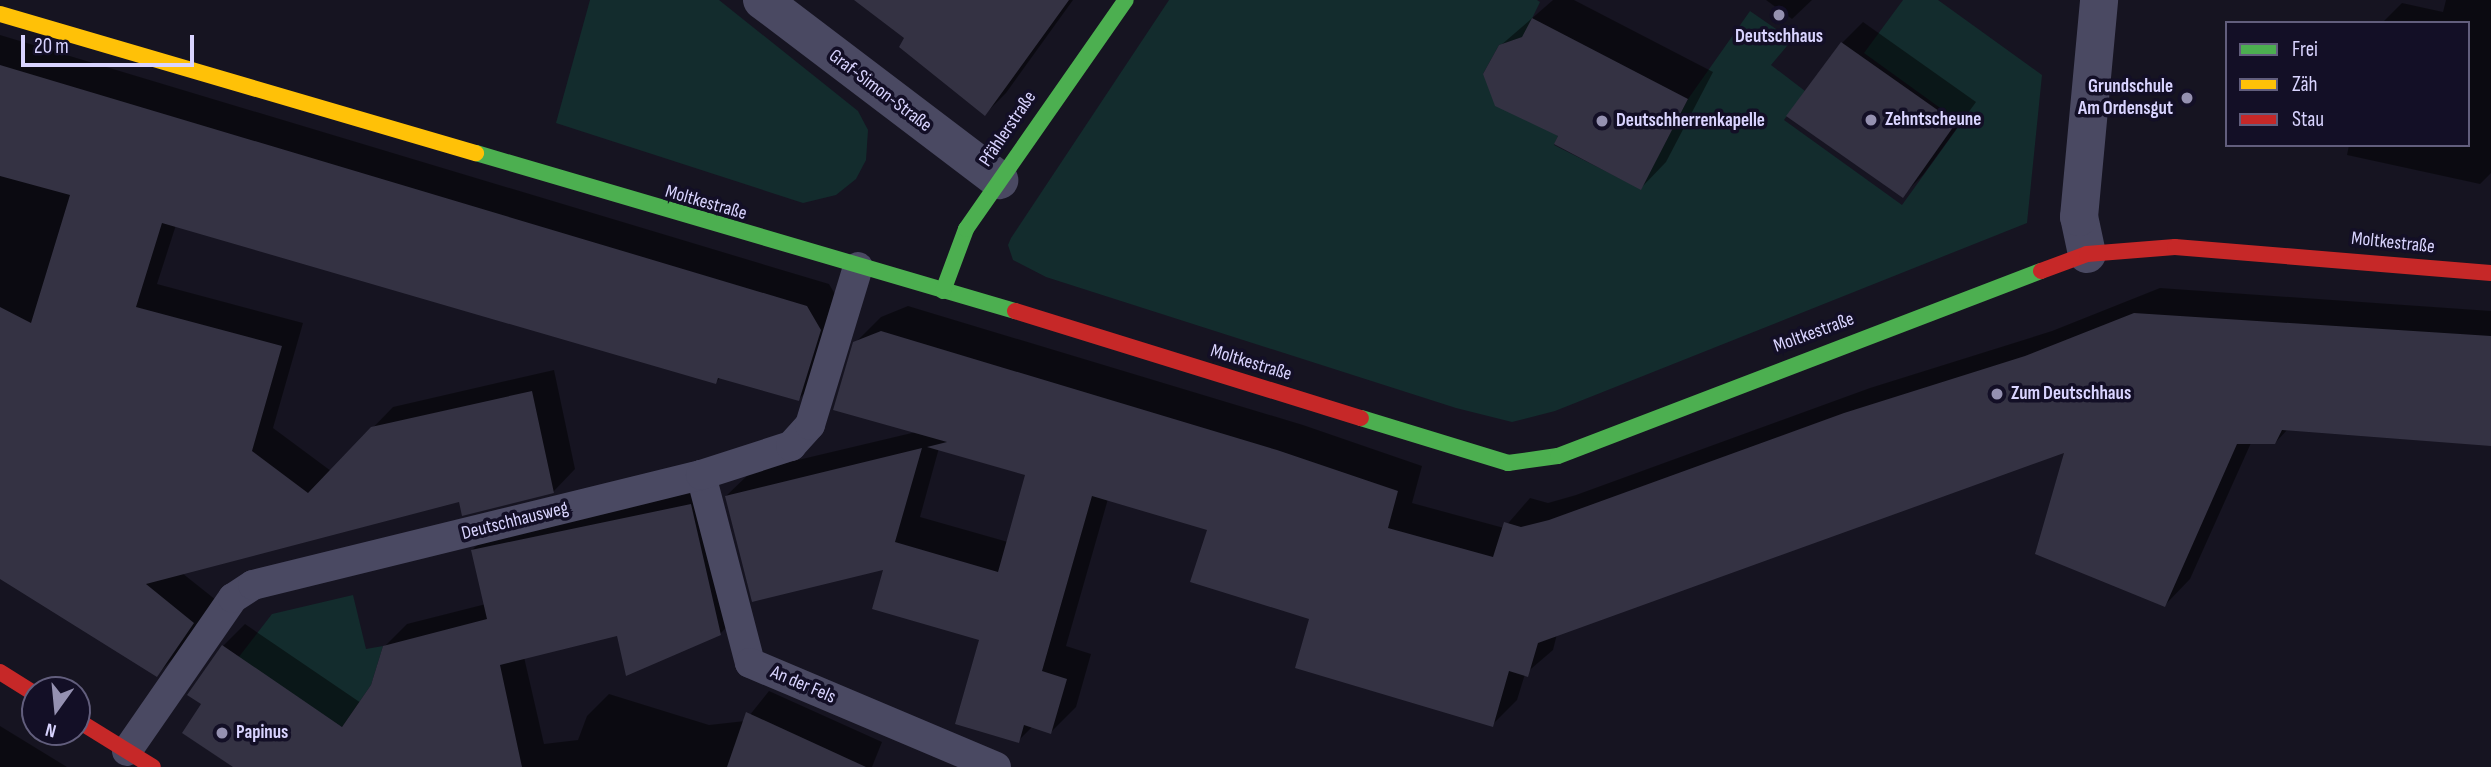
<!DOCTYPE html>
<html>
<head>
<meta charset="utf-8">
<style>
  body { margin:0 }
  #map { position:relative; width:2491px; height:767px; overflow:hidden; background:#161421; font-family:"Sofia Sans Condensed",sans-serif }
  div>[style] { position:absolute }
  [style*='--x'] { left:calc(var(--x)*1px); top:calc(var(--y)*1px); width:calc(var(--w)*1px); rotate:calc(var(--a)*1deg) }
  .green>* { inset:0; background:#132c2d }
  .shadow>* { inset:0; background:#0007 }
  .building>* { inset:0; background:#343243 }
  .lane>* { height:30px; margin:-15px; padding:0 15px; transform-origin:15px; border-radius:15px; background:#4a4962 }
  .street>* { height:38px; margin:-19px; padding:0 19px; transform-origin:19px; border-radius:19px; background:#4a4962 }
  .fast>* { height:16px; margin:-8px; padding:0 8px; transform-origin:8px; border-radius:8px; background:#4caf50 }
  .slow>* { height:16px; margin:-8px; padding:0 8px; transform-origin:8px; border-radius:8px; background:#ffc107 }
  .jam>* { height:16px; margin:-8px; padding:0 8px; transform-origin:8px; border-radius:8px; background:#c62828 }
  .dots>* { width:19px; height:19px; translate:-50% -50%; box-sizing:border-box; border:4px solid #130f26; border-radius:50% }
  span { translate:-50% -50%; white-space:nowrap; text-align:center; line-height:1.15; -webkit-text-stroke:7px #130f26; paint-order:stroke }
  .poi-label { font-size:19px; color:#d9d4ff; font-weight:700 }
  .right { translate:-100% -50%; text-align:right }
  .left { translate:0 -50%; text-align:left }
  .street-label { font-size:19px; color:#d9d4ff }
  .legend { position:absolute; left:2225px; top:21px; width:245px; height:126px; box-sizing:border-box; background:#130f26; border:2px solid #625e7d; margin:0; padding:9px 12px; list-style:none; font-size:21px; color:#d9d4ff }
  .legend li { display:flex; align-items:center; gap:14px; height:35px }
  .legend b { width:35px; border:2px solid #625e7d }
  .north { position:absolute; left:21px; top:676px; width:70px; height:70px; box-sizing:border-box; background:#130f26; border:2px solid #625e7d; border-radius:50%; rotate:195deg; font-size:19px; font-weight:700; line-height:28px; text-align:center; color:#d9d4ff }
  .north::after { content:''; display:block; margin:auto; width:24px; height:32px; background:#9591b1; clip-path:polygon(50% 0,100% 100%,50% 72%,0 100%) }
  .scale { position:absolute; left:21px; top:35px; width:173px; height:32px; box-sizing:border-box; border:4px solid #d9d4ff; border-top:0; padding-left:9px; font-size:21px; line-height:24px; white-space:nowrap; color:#d9d4ff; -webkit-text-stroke:5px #130f26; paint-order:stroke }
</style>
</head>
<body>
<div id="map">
  <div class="green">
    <div style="clip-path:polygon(590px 0,719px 0,858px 111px,868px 130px,866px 160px,856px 179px,836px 195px,803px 203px,556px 123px)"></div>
    <div style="clip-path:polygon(1169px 0,1537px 0,1540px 2px,1523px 37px,1499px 45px,1483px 74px,1558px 136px,1554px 145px,1641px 189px,1688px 99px,1750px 11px,1792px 40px,1771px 65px,1805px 91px,1784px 120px,1902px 205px,1961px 123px,1864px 53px,1903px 0,1938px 0,2042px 75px,2027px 223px,1555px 411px,1512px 422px,1456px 408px,1046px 277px,1013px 260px,1008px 245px,1011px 238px)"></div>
    <div style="clip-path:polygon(353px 595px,366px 649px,383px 646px,371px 685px,342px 727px,238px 658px,272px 614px)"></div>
  </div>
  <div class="shadow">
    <div style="clip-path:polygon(857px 0,1073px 0,1006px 93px,985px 114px,906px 38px)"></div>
    <div style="clip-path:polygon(1553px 0,1574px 0,1713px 72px,1666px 162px,1641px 188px,1561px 135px,1500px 46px)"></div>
    <div style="clip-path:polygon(1766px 0,1812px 0,1792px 19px)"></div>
    <div style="clip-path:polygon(2446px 0,2491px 0,2491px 173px,2480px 184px,2347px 155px,2349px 145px,2468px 145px,2468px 23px,2382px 23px,2402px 3px,2443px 12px)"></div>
    <div style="clip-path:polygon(1863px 22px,1976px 102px,1923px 175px,1902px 196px,1842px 43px)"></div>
    <div style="clip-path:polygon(0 35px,829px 284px,842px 306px,821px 376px,799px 399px,721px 377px,716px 382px,176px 225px,157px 284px,303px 323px,273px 428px,331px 471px,393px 407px,554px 370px,575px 469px,553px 492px,460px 500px,182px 573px,216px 600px,179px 652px,157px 675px,0 576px)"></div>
    <div style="clip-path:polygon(evenodd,2160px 288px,2491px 311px,2491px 444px,2288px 429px,2275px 443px,2251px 443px,2190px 579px,2165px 605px,2066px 450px,1557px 634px,1553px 650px,1525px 674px,1517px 700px,1492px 725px,1312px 618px,1209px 528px,1108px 499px,1066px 646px,1091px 654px,1076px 707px,1051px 732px,1033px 726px,1018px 741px,982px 639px,886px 568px,726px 496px,752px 471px,916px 432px,855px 343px,881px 317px,908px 306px,1303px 425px,1422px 466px,1412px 503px,1504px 528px,1530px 498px,1548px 503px,1576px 495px,1870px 388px,2052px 331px,2160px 288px,939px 448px,1028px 474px,1008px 542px,920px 517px,939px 448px)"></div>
    <div style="clip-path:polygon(712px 483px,742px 611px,720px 634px,618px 634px,524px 657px,544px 744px,578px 740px,587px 716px,609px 694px,709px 725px,745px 721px,769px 691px,882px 742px,872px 767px,235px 767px,204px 704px,223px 646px,245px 624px,361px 703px,373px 686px,385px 646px,407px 624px,486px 604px,472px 550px,495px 528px)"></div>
    <div style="clip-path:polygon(0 726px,67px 767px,0 767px)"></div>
  </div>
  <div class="building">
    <div style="clip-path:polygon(854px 0,1069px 0,985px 116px,899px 47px,904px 38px)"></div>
    <div style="clip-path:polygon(1532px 18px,1688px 99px,1641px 190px,1554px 144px,1558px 136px,1495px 106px,1483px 74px,1499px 45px,1522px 37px)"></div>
    <div style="clip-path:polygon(1841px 42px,1956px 123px,1903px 198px,1786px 116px)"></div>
    <div style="clip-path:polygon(0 65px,807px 306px,821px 330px,799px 401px,718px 378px,716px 384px,162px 223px,136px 307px,282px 346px,252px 451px,308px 493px,371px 427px,532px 391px,554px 493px,462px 516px,459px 502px,146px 584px,194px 623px,157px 677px,0 579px,0 307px,31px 323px,70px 195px,0 176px)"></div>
    <div style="clip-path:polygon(2134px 313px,2491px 336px,2491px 446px,2282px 430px,2275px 444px,2237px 444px,2165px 607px,2035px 554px,2064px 453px,1538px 643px,1528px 677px,1509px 671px,1493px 727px,1295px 668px,1309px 619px,1190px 582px,1207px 530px,1092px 496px,1042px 671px,1067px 679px,1051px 734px,1024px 725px,1019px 743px,955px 724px,979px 640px,872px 609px,883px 570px,752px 602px,725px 496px,922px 448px,895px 542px,998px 572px,1025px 475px,927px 447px,947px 442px,833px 410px,853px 342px,881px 331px,1277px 450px,1398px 491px,1388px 528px,1493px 557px,1504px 522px,1521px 527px,1549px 520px,1844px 413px,2025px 356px)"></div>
    <div style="clip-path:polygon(691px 504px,721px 635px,626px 676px,617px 636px,500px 665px,522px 767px,233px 767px,182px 733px,201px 704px,187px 695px,222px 645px,342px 727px,371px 685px,383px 646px,487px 619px,471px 550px)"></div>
    <div style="clip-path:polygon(746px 712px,866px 767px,727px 767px)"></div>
  </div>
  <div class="lane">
    <div style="--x:701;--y:475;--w:194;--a:75.4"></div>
    <div style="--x:750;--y:663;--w:267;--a:22.9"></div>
    <div style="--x:127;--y:751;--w:186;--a:-55.3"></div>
    <div style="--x:233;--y:598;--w:24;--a:-33"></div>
    <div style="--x:253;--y:585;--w:461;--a:-13.8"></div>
    <div style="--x:701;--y:475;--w:95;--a:-17.9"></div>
    <div style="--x:791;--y:446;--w:28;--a:-48"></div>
    <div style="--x:810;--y:425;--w:165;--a:-73.1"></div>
  </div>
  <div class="street">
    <div style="--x:762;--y:0;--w:298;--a:37.2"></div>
    <div style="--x:2087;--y:254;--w:38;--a:-102"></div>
    <div style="--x:2079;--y:217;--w:218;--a:-84.7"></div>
  </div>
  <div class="fast">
    <div style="--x:476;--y:153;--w:562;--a:16.34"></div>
    <div style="--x:943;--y:291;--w:66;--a:-69.6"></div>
    <div style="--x:966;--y:229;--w:279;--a:-55.1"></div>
    <div style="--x:1361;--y:418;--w:154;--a:17"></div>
    <div style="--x:1508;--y:463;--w:50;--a:-8"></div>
    <div style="--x:1558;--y:456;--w:517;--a:-20.96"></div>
  </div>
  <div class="slow">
    <div style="--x:0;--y:14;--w:496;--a:16.3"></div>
  </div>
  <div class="jam">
    <div style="--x:2041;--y:271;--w:49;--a:-20.3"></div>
    <div style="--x:2087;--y:254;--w:88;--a:-4.5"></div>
    <div style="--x:2175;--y:247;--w:317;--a:4.7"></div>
    <div style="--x:1015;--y:311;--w:362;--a:17.2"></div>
    <div style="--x:0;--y:672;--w:41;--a:32.2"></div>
    <div style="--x:77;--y:720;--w:89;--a:31.7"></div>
  </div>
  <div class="dots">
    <div style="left:1779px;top:15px;background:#9591b1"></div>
    <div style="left:2187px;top:98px;background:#9591b1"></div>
    <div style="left:1871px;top:120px;background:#9591b1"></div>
    <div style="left:1602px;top:121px;background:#9591b1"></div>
    <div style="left:1997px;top:394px;background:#9591b1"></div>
    <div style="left:222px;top:733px;background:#9591b1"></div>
  </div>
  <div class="poi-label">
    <span style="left:1779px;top:37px">Deutschhaus</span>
    <span class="right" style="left:2173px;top:98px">Grundschule<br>Am Ordensgut</span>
    <span class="left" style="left:1885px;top:120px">Zehntscheune</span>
    <span class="left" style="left:1616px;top:121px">Deutschherrenkapelle</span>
    <span class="left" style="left:2011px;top:394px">Zum Deutschhaus</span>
    <span class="left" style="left:236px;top:733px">Papinus</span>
  </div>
  <div class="street-label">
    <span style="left:880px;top:91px;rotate:37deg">Graf-Simon-Straße</span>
    <span style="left:1008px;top:129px;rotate:-56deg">Pfählerstraße</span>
    <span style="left:706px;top:203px;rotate:16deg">Moltkestraße</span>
    <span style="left:2393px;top:243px;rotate:6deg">Moltkestraße</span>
    <span style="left:1814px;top:333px;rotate:-20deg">Moltkestraße</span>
    <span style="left:1251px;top:363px;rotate:17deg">Moltkestraße</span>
    <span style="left:515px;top:521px;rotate:-14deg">Deutschhausweg</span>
    <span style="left:803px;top:685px;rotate:23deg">An der Fels</span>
  </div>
  <ul class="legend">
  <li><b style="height:9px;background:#4caf50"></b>Frei</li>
  <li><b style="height:9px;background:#ffc107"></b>Zäh</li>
  <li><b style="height:9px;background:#c62828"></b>Stau</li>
  </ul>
  <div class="north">N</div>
  <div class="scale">20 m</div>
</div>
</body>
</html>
